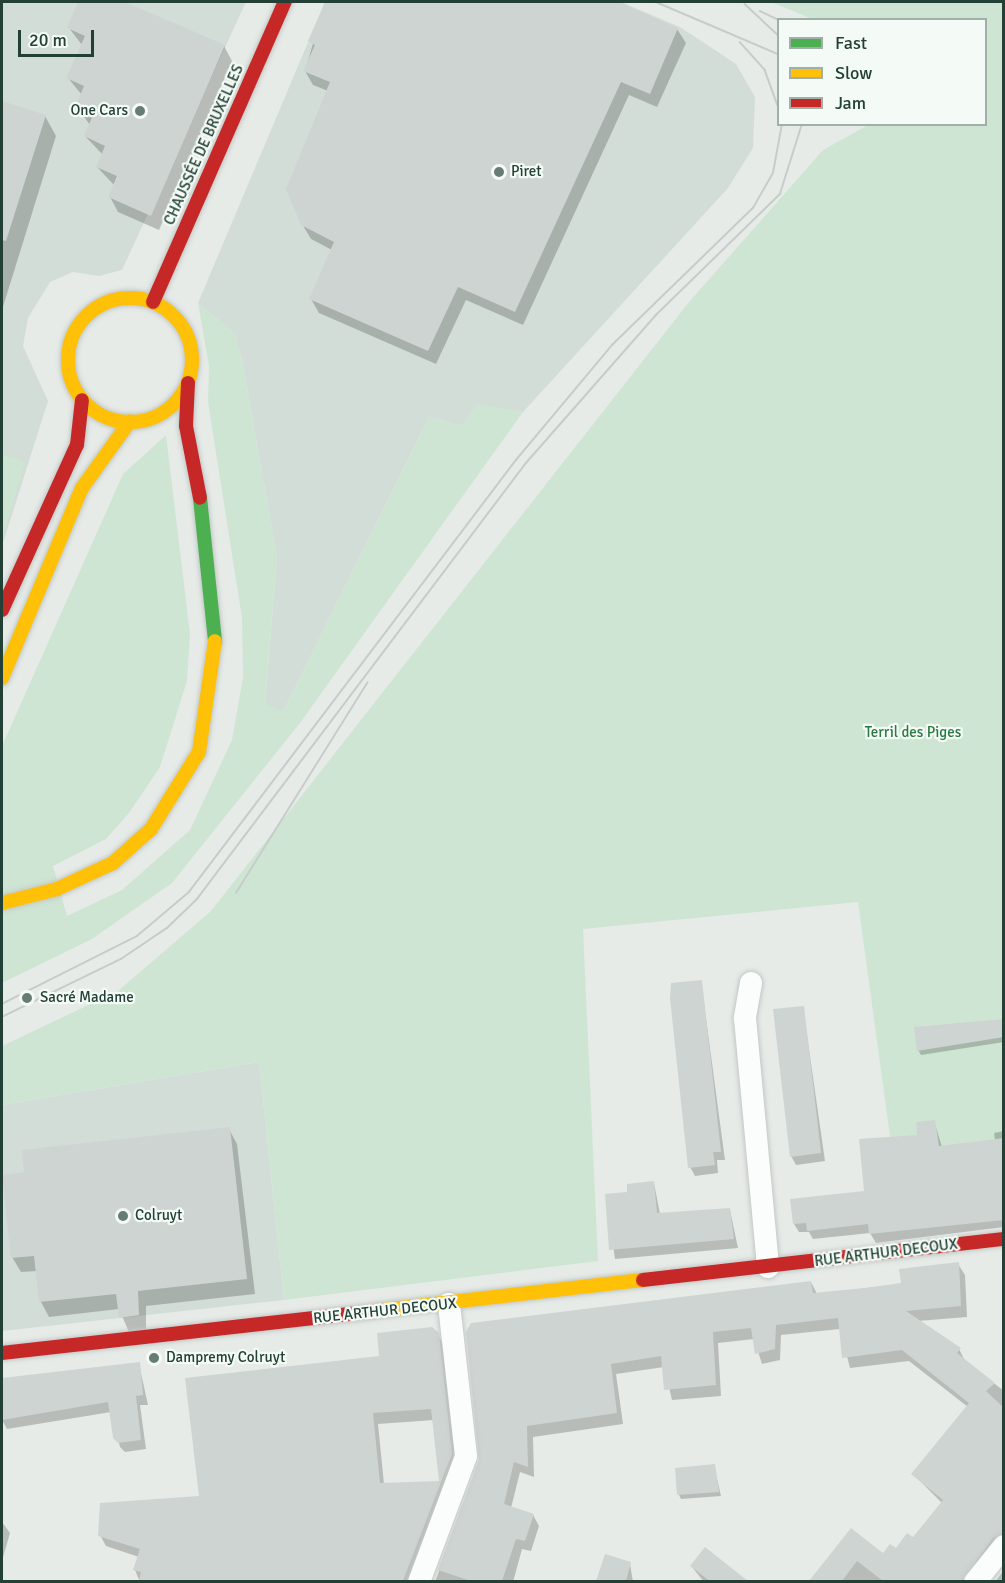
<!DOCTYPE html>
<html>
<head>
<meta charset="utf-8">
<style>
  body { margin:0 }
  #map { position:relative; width:1005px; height:1583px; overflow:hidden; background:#e6ebe8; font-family:Signika,sans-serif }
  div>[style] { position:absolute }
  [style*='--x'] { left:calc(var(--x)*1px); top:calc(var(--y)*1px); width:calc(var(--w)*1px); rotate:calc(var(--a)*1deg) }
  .built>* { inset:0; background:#d3ddd8 }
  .green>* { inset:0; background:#cee5d3 }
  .shadow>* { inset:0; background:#0003 }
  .building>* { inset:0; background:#ced4d1 }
  .roads { filter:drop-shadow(0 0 2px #c3c8c5) drop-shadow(0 0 2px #c3c8c5) }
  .street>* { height:22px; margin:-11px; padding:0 11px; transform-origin:11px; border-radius:11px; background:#fbfcfc }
  .fast>* { height:14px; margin:-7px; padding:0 7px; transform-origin:7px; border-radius:7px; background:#4caf50 }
  .slow>* { height:14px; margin:-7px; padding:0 7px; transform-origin:7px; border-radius:7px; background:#ffc107 }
  .slow>.ring { margin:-7px; padding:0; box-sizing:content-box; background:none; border:14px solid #ffc107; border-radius:50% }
  .jam>* { height:14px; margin:-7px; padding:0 7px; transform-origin:7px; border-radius:7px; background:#c62828 }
  .tram>* { height:1.5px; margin:-0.75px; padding:0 0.75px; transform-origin:0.75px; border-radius:0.75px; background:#c7ccca }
  .dots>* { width:16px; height:16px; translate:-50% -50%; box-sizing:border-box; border:3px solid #f4faf6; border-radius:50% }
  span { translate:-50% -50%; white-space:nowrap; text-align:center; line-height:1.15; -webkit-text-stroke:4.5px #f4faf6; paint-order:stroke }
  .poi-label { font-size:15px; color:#224035 }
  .right { translate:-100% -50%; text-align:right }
  .left { translate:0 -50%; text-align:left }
  .street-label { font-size:15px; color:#224035 }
  .park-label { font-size:15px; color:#297940 }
  .frame { position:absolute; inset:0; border:3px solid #224035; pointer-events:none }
  .legend { position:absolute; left:777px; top:18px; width:210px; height:108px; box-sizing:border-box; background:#f4faf6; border:2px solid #a0b0a9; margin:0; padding:8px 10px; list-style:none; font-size:18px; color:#224035 }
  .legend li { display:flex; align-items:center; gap:12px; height:30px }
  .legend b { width:30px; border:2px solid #a0b0a9 }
  .scale { position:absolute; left:18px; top:30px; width:76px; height:27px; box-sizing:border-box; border:3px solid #224035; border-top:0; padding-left:8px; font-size:18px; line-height:21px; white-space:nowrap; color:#224035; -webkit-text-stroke:4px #f4faf6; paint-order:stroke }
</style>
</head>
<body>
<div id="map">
  <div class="built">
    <div style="clip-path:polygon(2px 2px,246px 2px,122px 270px,99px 276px,73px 272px,50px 282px,28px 318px,23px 346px,48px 401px,2px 546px)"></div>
    <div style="clip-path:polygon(325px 2px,621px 2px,680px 27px,736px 64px,755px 97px,753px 148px,728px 188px,523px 412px,477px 405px,462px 426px,429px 417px,283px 712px,265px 705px,277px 557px,243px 365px,235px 334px,198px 303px)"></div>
    <div style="clip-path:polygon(259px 1062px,284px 1300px,2px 1331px,2px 1105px)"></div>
  </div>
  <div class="green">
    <div style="clip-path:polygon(771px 2px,1003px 2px,1003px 1157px,895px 1173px,858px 902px,583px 929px,598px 1261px,284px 1300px,259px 1062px,2px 1105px,2px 1046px,118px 991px,211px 911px,689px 302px,823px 150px,868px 125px,986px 124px,986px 20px,812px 19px)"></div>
    <div style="clip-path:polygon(198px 303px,235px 334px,243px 365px,277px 557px,265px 704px,283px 712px,429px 417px,462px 426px,477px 404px,523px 412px,300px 723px,172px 883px,92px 939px,2px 983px,2px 746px,123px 474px,166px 435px,190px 634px,187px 681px,160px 767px,129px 813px,106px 839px,53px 866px,67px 916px,122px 890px,190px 830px,232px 740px,243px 677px,242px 618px,208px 402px,209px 366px)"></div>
    <div style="clip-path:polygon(2px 455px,25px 462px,2px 541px)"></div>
  </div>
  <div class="shadow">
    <div style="clip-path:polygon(80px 2px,122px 2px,224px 46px,232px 61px,159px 230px,118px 212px,110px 197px,114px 185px,97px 167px,103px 155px,85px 136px,90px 125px,77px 107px,82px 95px,68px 78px,82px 45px,69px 28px)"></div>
    <div style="clip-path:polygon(325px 2px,614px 2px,677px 29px,686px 43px,657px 107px,629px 95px,523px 325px,466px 300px,436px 364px,319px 313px,311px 299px,332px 250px,311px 239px,302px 224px,328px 91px,313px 85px,305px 71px)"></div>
    <div style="clip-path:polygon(2px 102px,45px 116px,56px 136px,2px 310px)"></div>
    <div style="clip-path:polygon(701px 981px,725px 1160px,717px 1160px,718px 1173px,695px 1176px,690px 1167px)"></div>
    <div style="clip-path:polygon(803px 1007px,825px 1161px,796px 1165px,791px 1156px)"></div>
    <div style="clip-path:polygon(1004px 1020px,1004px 1042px,921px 1055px,918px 1050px)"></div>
    <div style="clip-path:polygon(934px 1121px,942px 1147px,995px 1140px,994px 1133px,1004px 1131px,1004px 1227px,876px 1243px,870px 1233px,813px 1239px,809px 1232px,799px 1232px,794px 1224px,866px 1192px)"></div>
    <div style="clip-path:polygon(229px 1129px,237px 1144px,255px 1294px,146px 1306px,146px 1330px,129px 1332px,119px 1309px,49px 1317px,41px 1302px,37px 1271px,21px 1272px,12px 1257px,26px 1173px)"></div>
    <div style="clip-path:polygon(654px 1183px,660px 1214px,730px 1210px,738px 1248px,615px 1259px,606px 1195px,629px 1194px)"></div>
    <div style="clip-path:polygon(958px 1264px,965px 1275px,967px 1317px,918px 1321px,959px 1349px,965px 1361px,1004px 1391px,1004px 1546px,973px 1582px,822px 1582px,817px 1574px,851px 1530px,883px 1556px,913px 1539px,942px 1503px,913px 1474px,968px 1407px,909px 1361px,850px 1368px,840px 1329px,781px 1335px,780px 1360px,762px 1364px,754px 1339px,718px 1343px,721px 1396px,672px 1400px,664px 1367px,616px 1374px,623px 1424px,533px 1437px,534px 1477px,520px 1472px,511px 1508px,533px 1515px,539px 1526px,531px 1551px,522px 1549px,513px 1582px,435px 1582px,480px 1460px,467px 1332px,811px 1282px,817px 1294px,902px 1284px)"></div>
    <div style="clip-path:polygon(evenodd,437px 1334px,444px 1345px,458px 1466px,415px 1582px,140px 1582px,135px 1570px,139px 1557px,106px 1546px,100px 1535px,201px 1498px,381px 1357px,437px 1334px,434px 1420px,440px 1483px,384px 1484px,378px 1424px,434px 1420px)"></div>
    <div style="clip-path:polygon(139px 1364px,148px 1405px,140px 1405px,146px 1449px,125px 1452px,120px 1447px,111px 1412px,7px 1429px,2px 1420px,2px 1379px)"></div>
    <div style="clip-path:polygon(714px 1466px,721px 1496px,681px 1499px,679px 1495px)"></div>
    <div style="clip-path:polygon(2px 1522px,10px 1533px,2px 1561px)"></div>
    <div style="clip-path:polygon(606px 1556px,630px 1564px,633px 1582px,598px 1582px)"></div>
    <div style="clip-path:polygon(692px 1567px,733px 1571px,739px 1582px,704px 1582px)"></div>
    <div style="clip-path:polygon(1004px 1570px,1004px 1582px,995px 1582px)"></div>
  </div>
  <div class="building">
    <div style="clip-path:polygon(78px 2px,125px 2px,225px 45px,151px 216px,108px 197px,117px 176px,96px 167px,105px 146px,84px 136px,93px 115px,75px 108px,84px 86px,66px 78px,85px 36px,67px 28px)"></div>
    <div style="clip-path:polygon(325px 2px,619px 2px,678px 28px,650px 94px,621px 82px,515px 312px,458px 287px,428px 351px,309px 299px,334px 242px,301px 225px,286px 189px,330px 82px,303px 71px,315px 45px,308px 41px)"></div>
    <div style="clip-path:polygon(2px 101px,46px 115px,6px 241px,2px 240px)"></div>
    <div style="clip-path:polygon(702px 980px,721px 1152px,713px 1152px,715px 1165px,688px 1168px,670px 998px,671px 983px)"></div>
    <div style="clip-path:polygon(804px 1006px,821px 1153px,790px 1157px,773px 1009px)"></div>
    <div style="clip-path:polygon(1004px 1019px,1004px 1037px,917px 1051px,914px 1027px)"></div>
    <div style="clip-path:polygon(935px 1120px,939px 1146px,1004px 1138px,1004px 1220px,869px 1234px,868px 1224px,807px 1231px,806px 1223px,793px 1224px,790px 1199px,864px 1191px,859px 1139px,917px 1135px,916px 1122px)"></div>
    <div style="clip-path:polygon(230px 1127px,247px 1279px,138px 1291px,139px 1315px,119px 1318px,116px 1294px,39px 1302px,34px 1256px,11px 1258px,2px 1175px,24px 1172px,22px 1150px)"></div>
    <div style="clip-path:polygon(654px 1181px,657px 1213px,730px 1208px,734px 1239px,609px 1250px,605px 1194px,627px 1192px,627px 1184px)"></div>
    <div style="clip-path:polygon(959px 1262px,961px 1306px,906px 1311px,961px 1348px,957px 1353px,995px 1383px,986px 1391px,1004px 1408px,1004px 1533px,993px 1538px,962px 1581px,883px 1581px,857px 1561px,842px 1581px,809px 1581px,851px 1528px,883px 1553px,890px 1544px,896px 1548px,907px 1533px,913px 1537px,943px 1500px,911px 1474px,969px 1403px,902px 1350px,842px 1358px,838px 1318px,776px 1325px,775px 1349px,755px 1354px,751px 1328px,713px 1332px,716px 1385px,664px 1390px,661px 1356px,611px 1364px,617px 1413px,527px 1426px,528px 1467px,514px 1462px,504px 1504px,534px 1514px,525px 1541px,516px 1539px,502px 1581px,471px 1581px,438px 1570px,479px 1460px,466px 1332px,471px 1323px,811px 1281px,813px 1293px,865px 1288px,901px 1283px,899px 1269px)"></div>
    <div style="clip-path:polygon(evenodd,432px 1327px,439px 1333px,452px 1454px,403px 1581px,139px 1581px,141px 1572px,133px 1570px,140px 1549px,98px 1536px,100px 1503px,199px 1496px,185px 1378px,379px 1356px,377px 1333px,432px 1327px,431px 1409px,439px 1481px,380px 1483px,373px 1413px,431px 1409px)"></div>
    <div style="clip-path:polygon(140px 1362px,143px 1395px,136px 1396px,141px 1440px,118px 1443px,113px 1438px,108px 1402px,2px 1420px,2px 1378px)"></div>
    <div style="clip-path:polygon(715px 1464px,719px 1492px,677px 1495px,675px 1468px)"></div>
    <div style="clip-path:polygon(705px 1547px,748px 1581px,710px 1581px,690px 1566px)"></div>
    <div style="clip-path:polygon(605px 1554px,631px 1562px,626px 1581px,596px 1581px)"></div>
  </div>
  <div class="roads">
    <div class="street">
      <div style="--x:751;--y:983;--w:36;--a:100"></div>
      <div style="--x:745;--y:1018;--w:250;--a:84.7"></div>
      <div style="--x:419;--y:1582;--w:134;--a:-69.5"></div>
      <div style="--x:466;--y:1456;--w:153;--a:-96.4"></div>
      <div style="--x:975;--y:1582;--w:46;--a:-51.1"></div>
    </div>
    <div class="fast">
      <div style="--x:200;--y:498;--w:144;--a:84"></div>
    </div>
    <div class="slow">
      <div class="ring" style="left:68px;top:298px;width:110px;height:110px"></div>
      <div style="--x:2;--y:678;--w:206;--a:-67.2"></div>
      <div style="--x:82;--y:488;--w:82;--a:-54.4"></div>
      <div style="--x:2;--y:903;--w:57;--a:-14.3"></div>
      <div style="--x:57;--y:889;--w:62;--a:-24.9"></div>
      <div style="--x:113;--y:863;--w:51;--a:-41.8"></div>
      <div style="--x:151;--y:829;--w:91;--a:-58.1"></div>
      <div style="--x:199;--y:752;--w:112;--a:-81.8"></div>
      <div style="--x:374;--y:1311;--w:271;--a:-6.6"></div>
    </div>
    <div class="jam">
      <div style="--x:153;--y:302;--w:328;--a:-66.3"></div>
      <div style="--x:188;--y:383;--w:43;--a:92.7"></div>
      <div style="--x:186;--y:426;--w:73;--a:79"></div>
      <div style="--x:2;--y:610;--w:181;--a:-65.6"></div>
      <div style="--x:77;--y:445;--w:45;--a:-83.7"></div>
      <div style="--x:643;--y:1280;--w:363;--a:-6.5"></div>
      <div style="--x:2;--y:1353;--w:374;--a:-6.4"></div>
    </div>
  </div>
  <div class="tram">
    <div style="--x:656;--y:2;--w:133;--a:23.1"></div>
    <div style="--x:745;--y:4;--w:45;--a:43.2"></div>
    <div style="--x:760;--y:11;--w:21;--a:25"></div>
    <div style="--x:740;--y:42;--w:38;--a:48"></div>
    <div style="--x:765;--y:70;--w:37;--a:70"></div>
    <div style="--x:236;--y:893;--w:248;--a:-58"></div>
    <div style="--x:2;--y:1004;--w:151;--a:-26.7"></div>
    <div style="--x:137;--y:936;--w:68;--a:-40.2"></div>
    <div style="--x:189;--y:892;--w:542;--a:-52.88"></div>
    <div style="--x:516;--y:460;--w:150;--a:-50.1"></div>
    <div style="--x:612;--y:345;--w:197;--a:-44.2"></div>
    <div style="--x:753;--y:208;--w:40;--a:-60.3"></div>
    <div style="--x:773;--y:173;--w:50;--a:-79.6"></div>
    <div style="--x:2;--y:1017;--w:132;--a:-26"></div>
    <div style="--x:121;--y:959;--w:55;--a:-34"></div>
    <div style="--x:167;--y:928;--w:42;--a:-44"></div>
    <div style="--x:197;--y:899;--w:546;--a:-52.96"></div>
    <div style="--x:526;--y:463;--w:198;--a:-48.7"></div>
    <div style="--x:657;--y:314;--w:172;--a:-44.3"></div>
    <div style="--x:780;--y:194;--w:73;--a:-72.6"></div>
  </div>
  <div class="dots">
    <div style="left:140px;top:111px;background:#677c74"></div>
    <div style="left:499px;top:172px;background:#677c74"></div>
    <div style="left:27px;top:998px;background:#677c74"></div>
    <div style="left:123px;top:1216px;background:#677c74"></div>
    <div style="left:154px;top:1358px;background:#677c74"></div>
  </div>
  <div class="poi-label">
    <span class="right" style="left:128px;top:111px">One Cars</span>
    <span class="left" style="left:511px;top:172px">Piret</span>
    <span class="left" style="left:40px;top:998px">Sacré Madame</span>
    <span class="left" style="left:135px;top:1216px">Colruyt</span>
    <span class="left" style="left:166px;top:1358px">Dampremy Colruyt</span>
  </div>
  <div class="street-label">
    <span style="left:204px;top:145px;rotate:-66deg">CHAUSSÉE DE BRUXELLES</span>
    <span style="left:886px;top:1253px;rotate:-7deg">RUE ARTHUR DECOUX</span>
    <span style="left:385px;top:1311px;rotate:-6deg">RUE ARTHUR DECOUX</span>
  </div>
  <div class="park-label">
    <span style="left:913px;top:733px">Terril des Piges</span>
  </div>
  <div class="frame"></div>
  <ul class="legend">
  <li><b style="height:8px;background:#4caf50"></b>Fast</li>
  <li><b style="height:8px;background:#ffc107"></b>Slow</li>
  <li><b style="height:8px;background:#c62828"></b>Jam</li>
  </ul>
  <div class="scale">20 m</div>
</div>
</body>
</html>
